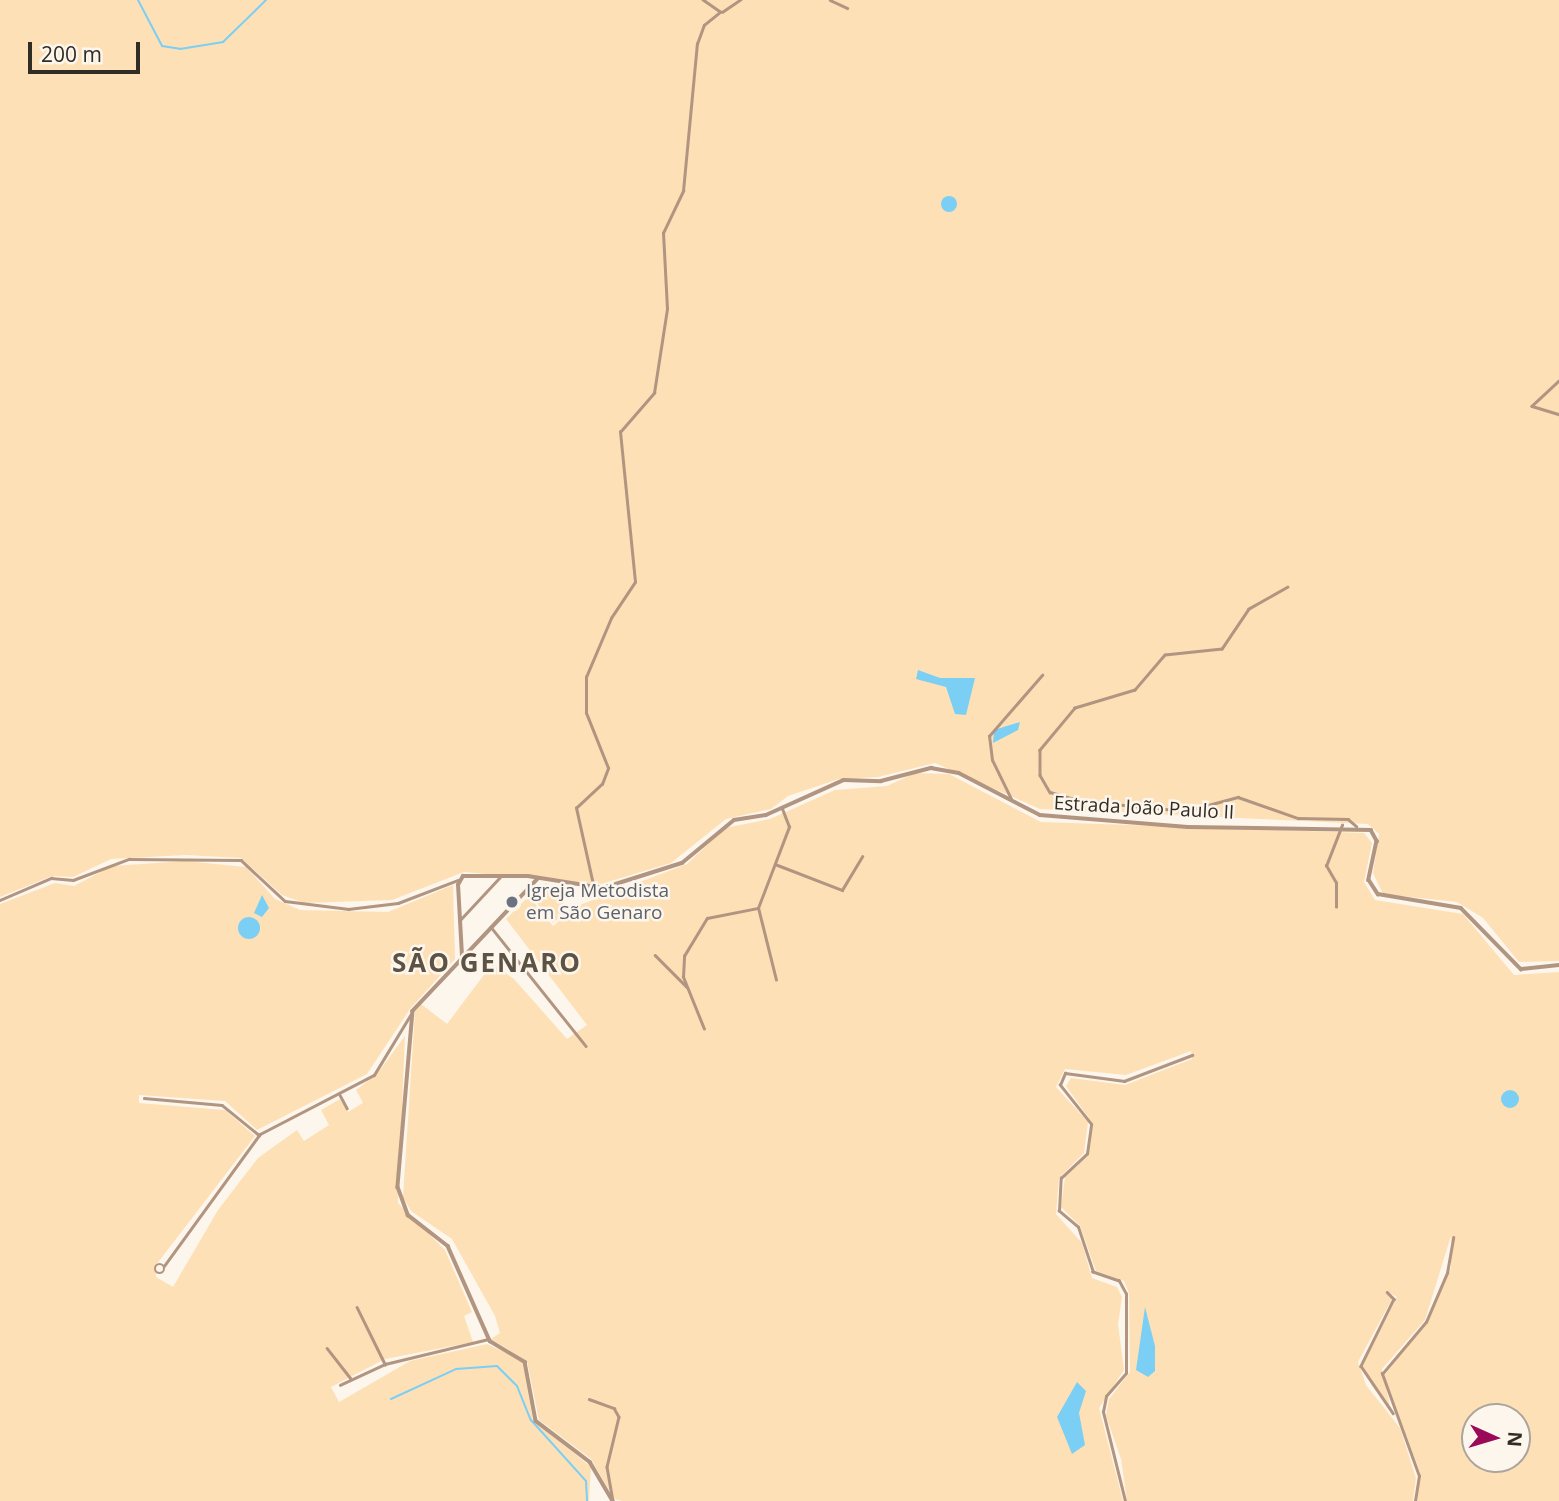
<!DOCTYPE html>
<html>
<head>
<meta charset="utf-8">
<style>
  body { margin:0 }
  #map { position:relative; width:1559px; height:1501px; overflow:hidden; background:#fdf6ec; font-family:"Open Sans",sans-serif }
  div>[style] { position:absolute }
  [style*='--x'] { left:calc(var(--x)*1px); top:calc(var(--y)*1px); width:calc(var(--w)*1px); rotate:calc(var(--a)*1deg) }
  .green>* { inset:0; background:#fee0b6 }
  .water>* { inset:0; background:#7bcff4 }
  .round { border-radius:50% }
  .stream>* { height:2px; margin:-1px; padding:0 1px; transform-origin:1px; border-radius:1px; background:#7bcff4 }
  .minor>* { height:2.5px; margin:-1.25px; padding:0 1.25px; transform-origin:1.25px; border-radius:1.25px; background:#b19581 }
  .minor>.ring { margin:-1.25px; padding:0; box-sizing:content-box; background:none; border:2.5px solid #b19581; border-radius:50% }
  .tertiary>* { height:3.5px; margin:-1.75px; padding:0 1.75px; transform-origin:1.75px; border-radius:1.75px; background:#b19581 }
  .dots>* { width:19px; height:19px; translate:-50% -50%; box-sizing:border-box; border:4px solid #fdf6ec; border-radius:50% }
  span { translate:-50% -50%; white-space:nowrap; text-align:center; line-height:1.15; -webkit-text-stroke:5px #fdf6ec; paint-order:stroke }
  .street-label { font-size:19px; color:#302c26 }
  .worship-label { font-size:19px; color:#5b616d }
  .left { translate:0 -50%; text-align:left }
  .district-label { font-size:26px; color:#5d5345; font-weight:700; letter-spacing:2px }
  .north { position:absolute; left:1461px; top:1403px; width:70px; height:70px; box-sizing:border-box; background:#fdf6ec; border:2px solid #aba59d; border-radius:50%; rotate:94deg; font-size:19px; font-weight:700; line-height:28px; text-align:center; color:#302c26 }
  .north::after { content:''; display:block; margin:auto; width:24px; height:32px; background:#9b0a59; clip-path:polygon(50% 0,100% 100%,50% 72%,0 100%) }
  .scale { position:absolute; left:28px; top:42px; width:112px; height:32px; box-sizing:border-box; border:4px solid #302c26; border-top:0; padding-left:9px; font-size:21px; line-height:24px; white-space:nowrap; color:#302c26; -webkit-text-stroke:5px #fdf6ec; paint-order:stroke }
</style>
</head>
<body>
<div id="map">
  <div class="green">
    <div style="clip-path:polygon(0 0,1559px 0,1559px 961px,1519px 962px,1483px 918px,1457px 902px,1383px 894px,1373px 873px,1379px 834px,1368px 824px,1040px 809px,935px 763px,878px 777px,839px 779px,788px 796px,771px 809px,726px 819px,671px 863px,601px 884px,464px 872px,392px 900px,304px 903px,282px 895px,241px 858px,186px 855px,111px 859px,73px 877px,52px 876px,0 897px)"></div>
    <div style="clip-path:polygon(evenodd,915px 773px,949px 774px,1041px 822px,1364px 833px,1372px 843px,1364px 882px,1375px 900px,1463px 914px,1514px 975px,1559px 972px,1559px 1501px,1417px 1501px,1420px 1472px,1384px 1376px,1429px 1318px,1451px 1268px,1451px 1236px,1425px 1320px,1382px 1369px,1391px 1410px,1362px 1366px,1397px 1297px,1387px 1291px,1393px 1297px,1358px 1362px,1366px 1385px,1400px 1428px,1416px 1478px,1413px 1501px,1127px 1501px,1121px 1459px,1106px 1416px,1109px 1399px,1130px 1372px,1129px 1293px,1124px 1281px,1096px 1271px,1080px 1226px,1061px 1207px,1065px 1177px,1089px 1155px,1093px 1124px,1066px 1086px,1071px 1078px,1125px 1085px,1192px 1059px,1191px 1051px,1126px 1075px,1065px 1069px,1056px 1087px,1088px 1122px,1084px 1153px,1059px 1178px,1056px 1214px,1082px 1243px,1092px 1278px,1117px 1287px,1122px 1297px,1118px 1324px,1124px 1370px,1099px 1408px,1123px 1501px,622px 1501px,614px 1499px,591px 1459px,539px 1420px,527px 1361px,491px 1339px,500px 1333px,495px 1316px,452px 1239px,411px 1211px,403px 1197px,415px 1011px,421px 1004px,447px 1024px,492px 964px,514px 979px,567px 1039px,587px 1025px,506px 919px,529px 896px,553px 926px,577px 906px,687px 864px,725px 828px,770px 819px,835px 790px,887px 786px,915px 773px,1475px 1417px,1517px 1417px,1517px 1459px,1475px 1459px,1475px 1417px)"></div>
    <div style="clip-path:polygon(186px 861px,246px 867px,275px 899px,300px 910px,388px 912px,453px 885px,455px 959px,410px 1009px,367px 1074px,257px 1130px,225px 1101px,139px 1095px,139px 1103px,225px 1110px,255px 1136px,156px 1265px,156px 1277px,173px 1287px,218px 1210px,258px 1158px,297px 1130px,304px 1141px,329px 1125px,321px 1110px,340px 1099px,348px 1112px,363px 1103px,356px 1090px,377px 1074px,405px 1036px,398px 1203px,445px 1250px,472px 1312px,464px 1316px,473px 1342px,385px 1359px,331px 1387px,339px 1402px,410px 1361px,487px 1344px,522px 1360px,533px 1420px,591px 1467px,589px 1501px,0 1501px,0 904px,55px 883px,74px 886px,112px 866px)"></div>
    <div style="clip-path:polygon(546px 883px,569px 910px,553px 923px,531px 896px)"></div>
  </div>
  <div class="water">
    <div class="round" style="left:941px;top:196px;width:16px;height:16px"></div>
    <div style="clip-path:polygon(918px 670px,940px 678px,975px 678px,966px 715px,955px 714px,946px 687px,916px 679px)"></div>
    <div style="clip-path:polygon(1020px 722px,1018px 730px,993px 743px,994px 730px)"></div>
    <div style="clip-path:polygon(262px 895px,269px 908px,262px 917px,254px 913px)"></div>
    <div class="round" style="left:238px;top:917px;width:22px;height:22px"></div>
    <div class="round" style="left:1501px;top:1090px;width:18px;height:18px"></div>
    <div style="clip-path:polygon(1145px 1307px,1155px 1346px,1155px 1371px,1148px 1377px,1136px 1370px)"></div>
    <div style="clip-path:polygon(1077px 1382px,1086px 1391px,1079px 1413px,1085px 1445px,1072px 1454px,1057px 1417px)"></div>
  </div>
  <div class="stream">
    <div style="--x:138;--y:0;--w:52;--a:62.4"></div>
    <div style="--x:162;--y:46;--w:18;--a:9"></div>
    <div style="--x:180;--y:49;--w:44;--a:-9.2"></div>
    <div style="--x:223;--y:42;--w:60;--a:-44.3"></div>
    <div style="--x:391;--y:1399;--w:72;--a:-24.8"></div>
    <div style="--x:456;--y:1369;--w:41;--a:-4.2"></div>
    <div style="--x:497;--y:1366;--w:28;--a:45"></div>
    <div style="--x:517;--y:1386;--w:37;--a:68"></div>
    <div style="--x:531;--y:1420;--w:82;--a:48"></div>
    <div style="--x:586;--y:1481;--w:20;--a:87"></div>
  </div>
  <div class="minor">
    <div style="--x:830;--y:0;--w:19;--a:25"></div>
    <div style="--x:722;--y:12;--w:22;--a:-34"></div>
    <div style="--x:1559;--y:381;--w:37;--a:137"></div>
    <div style="--x:1532;--y:406;--w:28;--a:17"></div>
    <div style="--x:1288;--y:587;--w:45;--a:150.6"></div>
    <div style="--x:1249;--y:609;--w:48;--a:124"></div>
    <div style="--x:1222;--y:649;--w:57;--a:174"></div>
    <div style="--x:1165;--y:655;--w:46;--a:130.6"></div>
    <div style="--x:1135;--y:690;--w:63;--a:163.3"></div>
    <div style="--x:1075;--y:708;--w:55;--a:129.8"></div>
    <div style="--x:1040;--y:750;--w:25;--a:90"></div>
    <div style="--x:1040;--y:775;--w:20;--a:60"></div>
    <div style="--x:1050;--y:792;--w:33;--a:16"></div>
    <div style="--x:1082;--y:801;--w:104;--a:5.5"></div>
    <div style="--x:1186;--y:811;--w:54;--a:-15.1"></div>
    <div style="--x:1238;--y:797;--w:64;--a:19.3"></div>
    <div style="--x:1298;--y:818;--w:50;--a:1.1"></div>
    <div style="--x:1348;--y:819;--w:11;--a:41"></div>
    <div style="--x:1011;--y:799;--w:43;--a:-116"></div>
    <div style="--x:992;--y:760;--w:24;--a:-97"></div>
    <div style="--x:989;--y:736;--w:81;--a:-49"></div>
    <div style="--x:775;--y:864;--w:72;--a:21.2"></div>
    <div style="--x:842;--y:890;--w:39;--a:-59"></div>
    <div style="--x:594;--y:889;--w:83;--a:-102.5"></div>
    <div style="--x:576;--y:808;--w:35;--a:-43"></div>
    <div style="--x:602;--y:784;--w:17;--a:-69"></div>
    <div style="--x:608;--y:768;--w:59;--a:-111.8"></div>
    <div style="--x:586;--y:713;--w:36;--a:-90"></div>
    <div style="--x:586;--y:677;--w:64;--a:-67"></div>
    <div style="--x:611;--y:618;--w:43;--a:-56.3"></div>
    <div style="--x:635;--y:582;--w:151;--a:-95.7"></div>
    <div style="--x:620;--y:432;--w:52;--a:-48.9"></div>
    <div style="--x:654;--y:393;--w:85;--a:-81.2"></div>
    <div style="--x:667;--y:309;--w:76;--a:-93"></div>
    <div style="--x:663;--y:233;--w:47;--a:-64.5"></div>
    <div style="--x:683;--y:191;--w:148;--a:-84.6"></div>
    <div style="--x:697;--y:44;--w:20;--a:-70"></div>
    <div style="--x:704;--y:25;--w:21;--a:-39"></div>
    <div style="--x:720;--y:12;--w:21;--a:-145"></div>
    <div style="--x:0;--y:900;--w:56;--a:-23.3"></div>
    <div style="--x:51;--y:878;--w:22;--a:5"></div>
    <div style="--x:73;--y:880;--w:60;--a:-20.6"></div>
    <div style="--x:129;--y:859;--w:112;--a:0.5"></div>
    <div style="--x:241;--y:860;--w:60;--a:43"></div>
    <div style="--x:285;--y:901;--w:64;--a:7.2"></div>
    <div style="--x:348;--y:909;--w:50;--a:-6.8"></div>
    <div style="--x:398;--y:903;--w:64;--a:-21"></div>
    <div style="--x:1336;--y:907;--w:24;--a:-90"></div>
    <div style="--x:1336;--y:883;--w:20;--a:-120"></div>
    <div style="--x:1326;--y:866;--w:44;--a:-68.7"></div>
    <div style="--x:459;--y:921;--w:60;--a:-47"></div>
    <div style="--x:491;--y:927;--w:152;--a:51.4"></div>
    <div style="--x:655;--y:955;--w:45;--a:45"></div>
    <div style="--x:776;--y:980;--w:74;--a:-104"></div>
    <div style="--x:758;--y:908;--w:87;--a:-69.1"></div>
    <div style="--x:789;--y:827;--w:19;--a:-111"></div>
    <div style="--x:704;--y:1029;--w:56;--a:-112"></div>
    <div style="--x:683;--y:977;--w:21;--a:-87"></div>
    <div style="--x:684;--y:956;--w:44;--a:-58.8"></div>
    <div style="--x:707;--y:918;--w:52;--a:-11.1"></div>
    <div style="--x:340;--y:1095;--w:15;--a:62"></div>
    <div style="--x:144;--y:1098;--w:78;--a:5.1"></div>
    <div style="--x:222;--y:1105;--w:48;--a:39"></div>
    <div class="ring" style="left:155px;top:1264px;width:7.5px;height:7.5px"></div>
    <div style="--x:164;--y:1266;--w:163;--a:-54"></div>
    <div style="--x:260;--y:1134;--w:128;--a:-27.4"></div>
    <div style="--x:374;--y:1075;--w:71;--a:-58.8"></div>
    <div style="--x:1387;--y:1292;--w:10;--a:45"></div>
    <div style="--x:1394;--y:1299;--w:75;--a:116.2"></div>
    <div style="--x:1361;--y:1366;--w:57;--a:55.8"></div>
    <div style="--x:357;--y:1307;--w:64;--a:63.8"></div>
    <div style="--x:327;--y:1348;--w:39;--a:52"></div>
    <div style="--x:340;--y:1385;--w:50;--a:-25"></div>
    <div style="--x:385;--y:1364;--w:106;--a:-13.6"></div>
    <div style="--x:589;--y:1399;--w:27;--a:20"></div>
    <div style="--x:614;--y:1408;--w:10;--a:61"></div>
    <div style="--x:619;--y:1417;--w:51;--a:103.5"></div>
    <div style="--x:607;--y:1467;--w:34;--a:80"></div>
    <div style="--x:1125;--y:1501;--w:92;--a:-103.9"></div>
    <div style="--x:1103;--y:1412;--w:16;--a:-79"></div>
    <div style="--x:1106;--y:1396;--w:30;--a:-49"></div>
    <div style="--x:1126;--y:1373;--w:79;--a:-90"></div>
    <div style="--x:1126;--y:1294;--w:15;--a:-118"></div>
    <div style="--x:1119;--y:1281;--w:28;--a:-161"></div>
    <div style="--x:1093;--y:1272;--w:47;--a:-108.4"></div>
    <div style="--x:1078;--y:1227;--w:25;--a:-140"></div>
    <div style="--x:1059;--y:1211;--w:33;--a:-87"></div>
    <div style="--x:1061;--y:1178;--w:35;--a:-43"></div>
    <div style="--x:1087;--y:1154;--w:30;--a:-82"></div>
    <div style="--x:1091;--y:1124;--w:50;--a:-128.5"></div>
    <div style="--x:1060;--y:1085;--w:13;--a:-67"></div>
    <div style="--x:1065;--y:1073;--w:60;--a:7.7"></div>
    <div style="--x:1124;--y:1081;--w:73;--a:-20.9"></div>
    <div style="--x:1415;--y:1501;--w:25;--a:-81"></div>
    <div style="--x:1419;--y:1476;--w:109;--a:-109.9"></div>
    <div style="--x:1382;--y:1374;--w:68;--a:-49.8"></div>
    <div style="--x:1426;--y:1322;--w:53;--a:-66.8"></div>
    <div style="--x:1447;--y:1273;--w:36;--a:-80"></div>
  </div>
  <div class="tertiary">
    <div style="--x:538;--y:879;--w:182;--a:133.4"></div>
    <div style="--x:413;--y:1011;--w:177;--a:94.9"></div>
    <div style="--x:398;--y:1187;--w:30;--a:70"></div>
    <div style="--x:408;--y:1215;--w:51;--a:37.8"></div>
    <div style="--x:448;--y:1246;--w:104;--a:66.1"></div>
    <div style="--x:490;--y:1341;--w:41;--a:31"></div>
    <div style="--x:525;--y:1362;--w:60;--a:79.4"></div>
    <div style="--x:536;--y:1421;--w:68;--a:37.2"></div>
    <div style="--x:590;--y:1462;--w:45;--a:59.5"></div>
    <div style="--x:462;--y:956;--w:71;--a:-93.2"></div>
    <div style="--x:458;--y:885;--w:10;--a:-61"></div>
    <div style="--x:463;--y:876;--w:65;--a:0"></div>
    <div style="--x:528;--y:876;--w:76;--a:9.1"></div>
    <div style="--x:603;--y:888;--w:83;--a:-17.6"></div>
    <div style="--x:682;--y:863;--w:67;--a:-39.6"></div>
    <div style="--x:734;--y:820;--w:32;--a:-9"></div>
    <div style="--x:766;--y:815;--w:85;--a:-24.2"></div>
    <div style="--x:844;--y:780;--w:37;--a:2"></div>
    <div style="--x:881;--y:781;--w:52;--a:-14.6"></div>
    <div style="--x:931;--y:768;--w:28;--a:10"></div>
    <div style="--x:959;--y:773;--w:91;--a:27.4"></div>
    <div style="--x:1040;--y:815;--w:148;--a:4.6"></div>
    <div style="--x:1188;--y:827;--w:183;--a:0.9"></div>
    <div style="--x:1371;--y:830;--w:13;--a:61"></div>
    <div style="--x:1377;--y:841;--w:40;--a:102"></div>
    <div style="--x:1369;--y:880;--w:17;--a:57"></div>
    <div style="--x:1378;--y:894;--w:84;--a:9.6"></div>
    <div style="--x:1461;--y:908;--w:86;--a:45.5"></div>
    <div style="--x:1521;--y:969;--w:38;--a:-6"></div>
  </div>
  <div class="dots">
    <div style="left:512px;top:902px;background:#6b7280"></div>
  </div>
  <div class="street-label">
    <span style="left:1144px;top:808px;rotate:3deg">Estrada João Paulo II</span>
  </div>
  <div class="worship-label">
    <span class="left" style="left:526px;top:902px">Igreja Metodista<br>em São Genaro</span>
  </div>
  <div class="district-label">
    <span style="left:487px;top:963px">SÃO GENARO</span>
  </div>
  <div class="north">N</div>
  <div class="scale">200 m</div>
</div>
</body>
</html>
